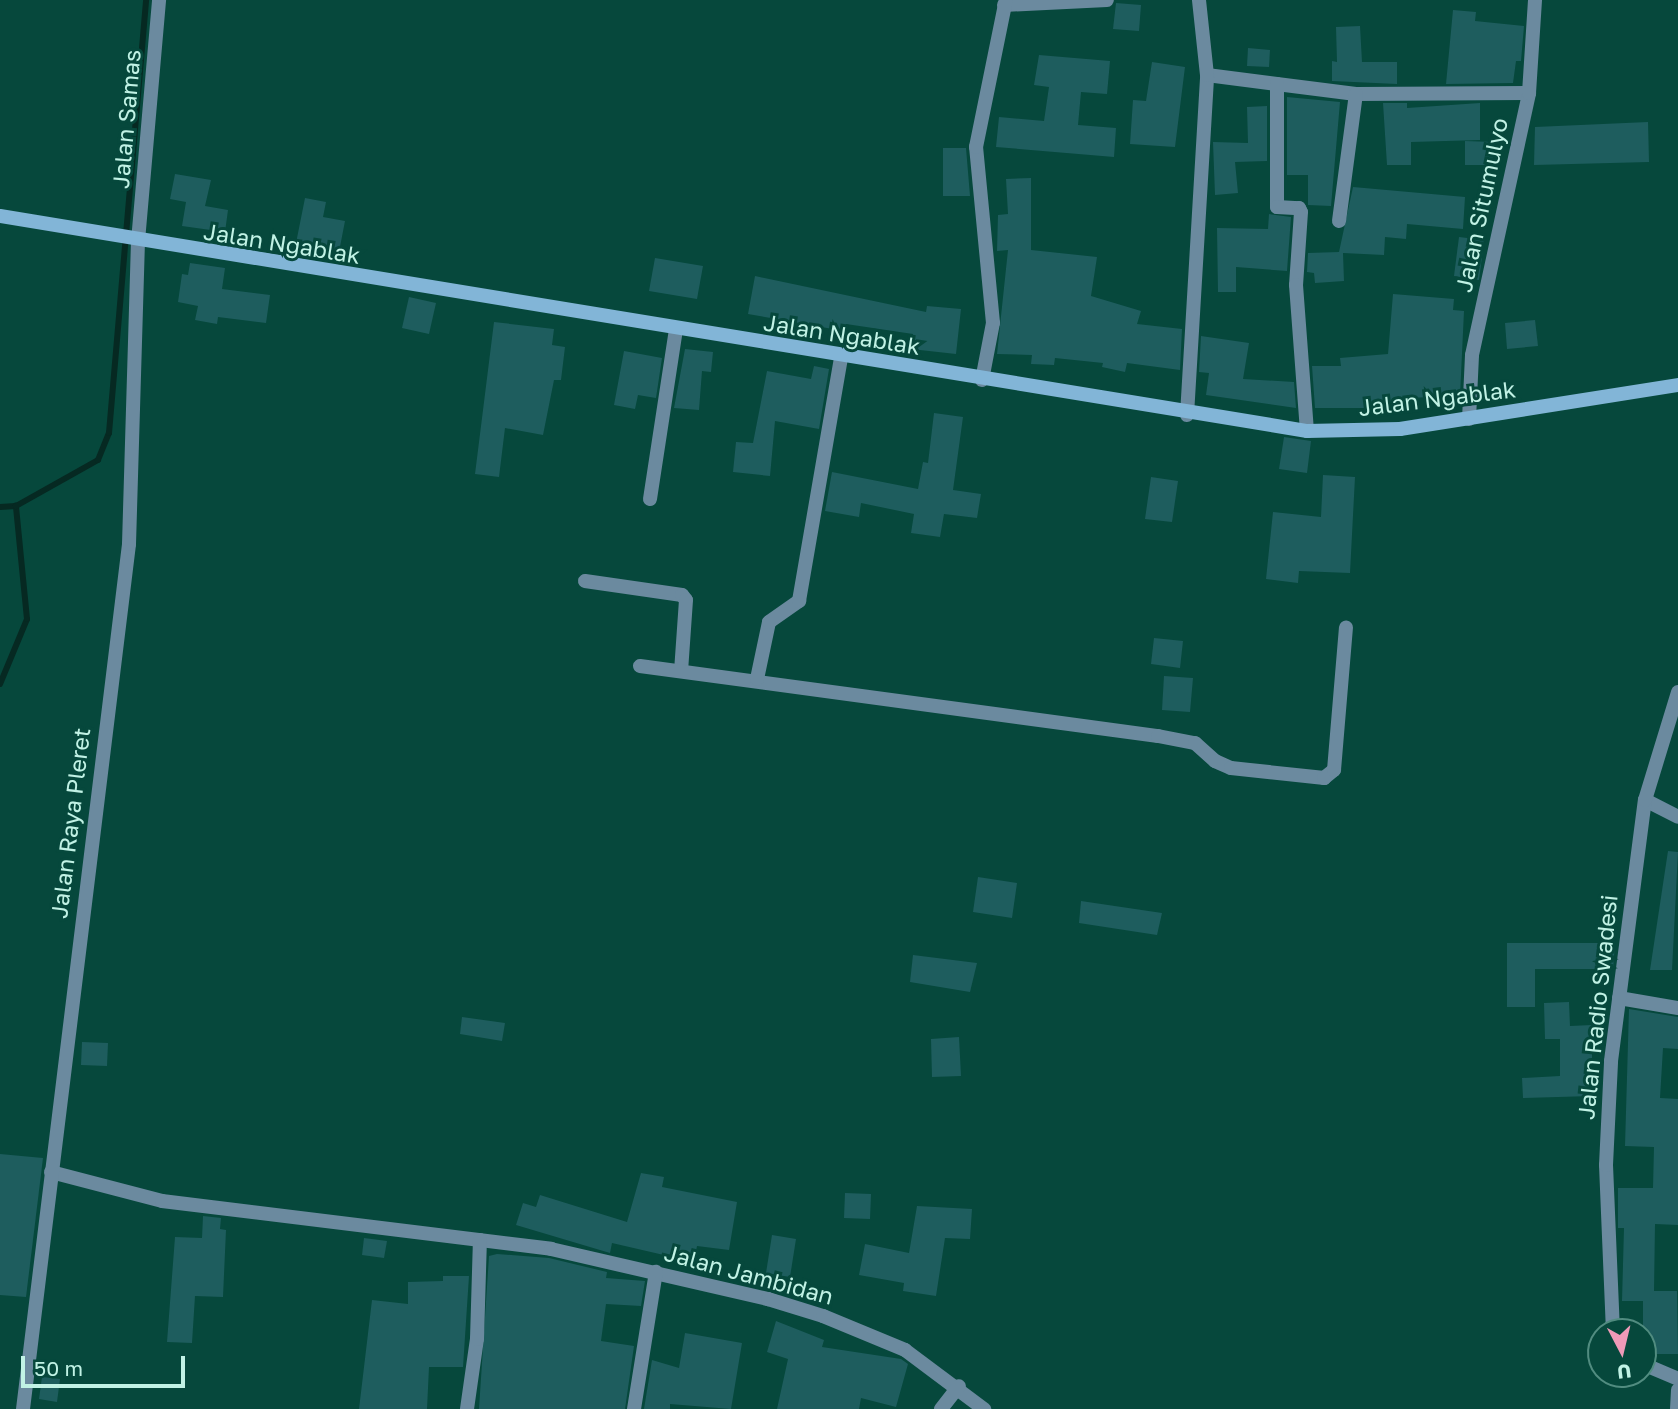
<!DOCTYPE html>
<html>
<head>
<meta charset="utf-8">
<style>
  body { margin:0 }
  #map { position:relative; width:1678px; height:1409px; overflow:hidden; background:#06483c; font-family:"Golos Text",sans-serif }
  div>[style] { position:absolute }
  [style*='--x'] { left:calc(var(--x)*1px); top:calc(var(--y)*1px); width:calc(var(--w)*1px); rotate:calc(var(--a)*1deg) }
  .stream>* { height:6px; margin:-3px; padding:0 3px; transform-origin:3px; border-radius:3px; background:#062922 }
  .building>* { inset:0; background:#1e5d5e }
  .street>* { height:14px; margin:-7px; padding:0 7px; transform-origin:7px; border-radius:7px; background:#6b8a9f }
  .secondary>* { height:14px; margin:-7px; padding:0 7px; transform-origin:7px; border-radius:7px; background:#82b5d7 }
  span { translate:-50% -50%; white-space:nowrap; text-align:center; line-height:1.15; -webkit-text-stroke:6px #06483c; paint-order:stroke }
  .street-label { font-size:23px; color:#c1f2e5 }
  .north { position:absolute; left:1587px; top:1318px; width:70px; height:70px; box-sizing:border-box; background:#06483c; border:2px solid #518c80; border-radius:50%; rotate:173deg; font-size:19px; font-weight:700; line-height:28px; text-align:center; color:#c1f2e5 }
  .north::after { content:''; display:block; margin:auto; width:24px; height:32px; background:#ef9ab8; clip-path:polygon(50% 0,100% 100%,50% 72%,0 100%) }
  .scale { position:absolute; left:21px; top:1356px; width:164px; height:32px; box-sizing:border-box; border:4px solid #c1f2e5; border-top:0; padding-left:9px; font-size:21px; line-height:24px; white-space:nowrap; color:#c1f2e5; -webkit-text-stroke:5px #06483c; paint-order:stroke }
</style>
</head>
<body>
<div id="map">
  <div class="stream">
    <div style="--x:0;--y:507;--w:16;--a:-4"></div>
    <div style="--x:0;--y:684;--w:70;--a:-67.4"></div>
    <div style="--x:27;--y:619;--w:114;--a:-95.6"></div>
    <div style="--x:16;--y:506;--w:94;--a:-29.3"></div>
    <div style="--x:98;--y:460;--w:29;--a:-68"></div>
    <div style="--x:109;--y:433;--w:435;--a:-85.1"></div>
  </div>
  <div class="building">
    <div style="clip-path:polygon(1116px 3px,1141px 5px,1139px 31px,1113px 29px)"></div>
    <div style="clip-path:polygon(1453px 10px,1476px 12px,1475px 21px,1524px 26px,1521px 61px,1516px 61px,1513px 83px,1446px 84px)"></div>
    <div style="clip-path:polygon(1360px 26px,1362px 62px,1397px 62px,1397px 84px,1332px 81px,1332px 61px,1337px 62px,1336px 27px)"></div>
    <div style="clip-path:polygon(1248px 48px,1270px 50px,1269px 67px,1247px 66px)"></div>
    <div style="clip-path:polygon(1039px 55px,1110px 61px,1107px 94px,1081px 92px,1078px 125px,1116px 128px,1114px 157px,996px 147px,999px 117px,1044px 121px,1049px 87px,1034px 85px)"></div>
    <div style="clip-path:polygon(1152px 62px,1185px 67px,1175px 147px,1130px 144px,1133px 100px,1146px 101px)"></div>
    <div style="clip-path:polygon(1287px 97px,1340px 102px,1331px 206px,1308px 205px,1308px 175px,1287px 175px)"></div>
    <div style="clip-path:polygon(1383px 103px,1407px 103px,1407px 108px,1480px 103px,1480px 140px,1411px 142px,1411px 165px,1387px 165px)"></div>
    <div style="clip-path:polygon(1267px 106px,1267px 161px,1235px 162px,1238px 193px,1215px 195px,1213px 142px,1248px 143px,1247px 107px)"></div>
    <div style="clip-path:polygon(1648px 122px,1649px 162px,1534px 165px,1535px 127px)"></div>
    <div style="clip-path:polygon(1465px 141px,1493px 142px,1493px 165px,1465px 165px)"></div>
    <div style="clip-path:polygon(943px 148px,966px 148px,970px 196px,943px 196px)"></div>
    <div style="clip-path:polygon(175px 174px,211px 180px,205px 206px,228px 210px,225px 232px,182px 226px,186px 202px,170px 199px)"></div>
    <div style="clip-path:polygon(1031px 178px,1031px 250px,1097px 257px,1091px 296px,1141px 311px,1137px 324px,1182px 329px,1180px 370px,1127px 363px,1125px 372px,1102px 367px,1103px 363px,1055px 358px,1054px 365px,1031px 364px,1032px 355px,997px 354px,1008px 250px,997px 251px,998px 215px,1008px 214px,1006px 179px)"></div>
    <div style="clip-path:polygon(1353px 187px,1465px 197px,1463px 229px,1407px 224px,1406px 239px,1385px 237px,1384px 255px,1343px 253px,1344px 281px,1315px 283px,1314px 273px,1307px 272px,1308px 253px,1339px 252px)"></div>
    <div style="clip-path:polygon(305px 198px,326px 202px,323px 217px,345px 221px,339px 252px,296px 243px)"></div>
    <div style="clip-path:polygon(1269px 214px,1291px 217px,1287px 271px,1236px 267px,1236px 292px,1218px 292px,1217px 228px,1268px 229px)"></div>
    <div style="clip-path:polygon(1459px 237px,1484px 240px,1479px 280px,1454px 276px)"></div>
    <div style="clip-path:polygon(655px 258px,703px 266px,697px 299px,649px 291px)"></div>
    <div style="clip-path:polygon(190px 263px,225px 268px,222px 289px,270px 295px,266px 323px,218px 317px,217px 324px,195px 320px,198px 306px,178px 302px,182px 274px,188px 275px)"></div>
    <div style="clip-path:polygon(755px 276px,926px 312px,927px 306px,961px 309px,956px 354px,911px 349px,913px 334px,846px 324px,844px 331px,748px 314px)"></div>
    <div style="clip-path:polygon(1393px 294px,1454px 299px,1453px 310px,1464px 311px,1460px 396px,1406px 398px,1406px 405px,1380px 408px,1315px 408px,1312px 366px,1341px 366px,1340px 358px,1388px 354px)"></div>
    <div style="clip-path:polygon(409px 297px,436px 303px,429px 334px,402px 328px)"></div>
    <div style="clip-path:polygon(1535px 320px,1538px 346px,1507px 349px,1505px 323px)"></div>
    <div style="clip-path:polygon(494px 322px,554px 329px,552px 345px,565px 347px,561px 380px,554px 380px,543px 435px,505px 428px,499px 477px,475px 474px)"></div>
    <div style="clip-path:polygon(1201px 336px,1249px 343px,1243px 379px,1294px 382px,1296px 408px,1206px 395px,1209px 373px,1199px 372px)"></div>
    <div style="clip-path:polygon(685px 349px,713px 352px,711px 372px,702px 371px,699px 410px,674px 408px)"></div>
    <div style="clip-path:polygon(624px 351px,662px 358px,656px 398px,638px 395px,635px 409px,614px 405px)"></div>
    <div style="clip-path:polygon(814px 366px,829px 369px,819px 429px,775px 421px,770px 476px,733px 472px,736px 442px,753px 443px,767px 371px,811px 379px)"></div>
    <div style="clip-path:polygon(934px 413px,963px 417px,953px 490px,981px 494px,977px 518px,944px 514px,940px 537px,911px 533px,914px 514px,861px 503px,859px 517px,825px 511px,832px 472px,918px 489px,923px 462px,928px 463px)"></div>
    <div style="clip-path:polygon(1284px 437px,1311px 441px,1307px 473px,1279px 469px)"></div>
    <div style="clip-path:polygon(1323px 475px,1355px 477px,1350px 573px,1299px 571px,1298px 583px,1266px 579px,1273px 512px,1321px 517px)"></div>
    <div style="clip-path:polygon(1151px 477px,1178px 481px,1172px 522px,1145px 519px)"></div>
    <div style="clip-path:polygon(1154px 638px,1183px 641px,1180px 668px,1151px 664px)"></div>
    <div style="clip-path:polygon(1164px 676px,1193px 678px,1190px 712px,1162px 710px)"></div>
    <div style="clip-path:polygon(1668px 851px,1678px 852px,1672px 970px,1650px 970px)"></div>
    <div style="clip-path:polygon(978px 877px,1017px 883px,1012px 918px,973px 912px)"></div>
    <div style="clip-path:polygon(1081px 901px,1162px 913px,1157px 935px,1079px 923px)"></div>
    <div style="clip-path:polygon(1507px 943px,1615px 943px,1613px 969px,1535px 969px,1535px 1007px,1507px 1007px)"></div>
    <div style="clip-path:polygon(913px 955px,977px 963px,970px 992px,910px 982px)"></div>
    <div style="clip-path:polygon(1569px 1002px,1570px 1026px,1592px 1025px,1592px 1096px,1523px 1098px,1522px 1078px,1560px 1076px,1560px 1039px,1545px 1039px,1544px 1003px)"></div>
    <div style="clip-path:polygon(1629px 1009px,1678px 1017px,1678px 1049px,1663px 1048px,1660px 1098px,1678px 1099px,1678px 1225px,1655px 1224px,1654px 1291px,1677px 1291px,1678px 1354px,1643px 1354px,1643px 1301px,1622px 1301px,1624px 1228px,1618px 1228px,1618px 1188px,1653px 1188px,1654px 1147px,1625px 1146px)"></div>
    <div style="clip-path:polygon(462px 1017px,505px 1023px,502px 1041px,460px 1034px)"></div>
    <div style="clip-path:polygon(959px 1037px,961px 1076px,932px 1077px,931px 1039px)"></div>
    <div style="clip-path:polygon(82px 1042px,108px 1043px,107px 1066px,81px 1065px)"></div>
    <div style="clip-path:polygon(0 1154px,43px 1158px,26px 1297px,0 1295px)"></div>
    <div style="clip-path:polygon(641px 1173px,664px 1177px,662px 1187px,737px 1202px,729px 1250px,697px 1246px,694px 1262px,612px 1243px,610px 1253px,516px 1225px,523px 1203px,536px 1207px,540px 1195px,627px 1222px)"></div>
    <div style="clip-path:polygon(845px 1193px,871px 1194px,870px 1219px,844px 1218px)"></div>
    <div style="clip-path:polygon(917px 1206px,972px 1209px,970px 1239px,945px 1238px,936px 1296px,903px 1291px,904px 1283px,859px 1275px,865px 1244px,909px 1253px)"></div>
    <div style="clip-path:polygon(203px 1216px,221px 1218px,220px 1229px,226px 1230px,223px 1297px,195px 1296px,192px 1343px,167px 1342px,175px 1237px,202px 1238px)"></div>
    <div style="clip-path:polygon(772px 1235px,796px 1239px,790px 1277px,766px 1273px)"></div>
    <div style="clip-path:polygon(364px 1238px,387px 1241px,384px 1258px,362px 1255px)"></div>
    <div style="clip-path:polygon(497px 1254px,549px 1258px,607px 1272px,606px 1278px,645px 1281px,641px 1306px,606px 1304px,601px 1341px,634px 1346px,625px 1409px,479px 1409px,489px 1256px)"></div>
    <div style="clip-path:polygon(443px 1276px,469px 1276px,463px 1367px,429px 1367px,427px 1409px,359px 1409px,372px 1300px,408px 1304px,408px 1282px,443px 1281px)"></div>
    <div style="clip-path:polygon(776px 1321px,824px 1340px,822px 1347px,901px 1359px,908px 1364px,896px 1407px,861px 1398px,859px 1409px,777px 1409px,788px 1359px,767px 1352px)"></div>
    <div style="clip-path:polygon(685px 1333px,742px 1343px,731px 1409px,670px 1404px,670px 1409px,644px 1409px,652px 1360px,679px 1368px)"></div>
    <div style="clip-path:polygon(42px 1377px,60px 1379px,57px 1402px,39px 1399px)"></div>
  </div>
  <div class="street">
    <div style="--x:1004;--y:5;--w:103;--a:-2.8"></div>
    <div style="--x:1207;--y:75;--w:150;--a:7.3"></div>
    <div style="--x:1356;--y:94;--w:173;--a:-0.3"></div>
    <div style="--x:1277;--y:84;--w:123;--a:90"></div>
    <div style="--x:1277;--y:207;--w:22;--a:3"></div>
    <div style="--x:1299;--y:208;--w:4;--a:63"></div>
    <div style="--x:1301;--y:212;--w:73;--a:93.9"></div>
    <div style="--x:1296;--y:285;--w:146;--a:85.7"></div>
    <div style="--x:1339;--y:221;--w:128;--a:-82.4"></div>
    <div style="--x:982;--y:380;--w:58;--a:-79.1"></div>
    <div style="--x:993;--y:323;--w:177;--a:-95.5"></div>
    <div style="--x:976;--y:147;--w:150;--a:-78.5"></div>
    <div style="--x:1187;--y:415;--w:341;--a:-86.6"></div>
    <div style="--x:1207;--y:75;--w:75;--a:-96.1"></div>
    <div style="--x:1469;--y:419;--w:64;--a:-87.3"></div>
    <div style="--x:1472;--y:355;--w:268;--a:-77.7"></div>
    <div style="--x:1529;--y:93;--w:93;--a:-86.3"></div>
    <div style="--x:650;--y:499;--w:171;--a:-81.3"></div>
    <div style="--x:585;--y:581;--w:98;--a:8.2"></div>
    <div style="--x:682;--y:595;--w:6;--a:51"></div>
    <div style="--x:686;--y:600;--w:71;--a:94"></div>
    <div style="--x:640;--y:666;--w:523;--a:7.7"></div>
    <div style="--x:1158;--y:736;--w:38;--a:11"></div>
    <div style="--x:1195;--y:743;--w:27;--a:42"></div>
    <div style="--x:1215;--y:761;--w:17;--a:24"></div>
    <div style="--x:1231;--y:768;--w:94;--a:6.1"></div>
    <div style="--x:1324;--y:778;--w:13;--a:-39"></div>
    <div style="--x:1334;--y:770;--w:143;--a:-85.2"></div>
    <div style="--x:757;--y:679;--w:58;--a:-78.1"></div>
    <div style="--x:769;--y:622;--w:37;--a:-35"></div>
    <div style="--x:799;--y:601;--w:248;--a:-80.2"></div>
    <div style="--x:1645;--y:800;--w:37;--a:27"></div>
    <div style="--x:1619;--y:998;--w:60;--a:9.6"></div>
    <div style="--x:51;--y:1172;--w:115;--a:14.6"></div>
    <div style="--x:162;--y:1201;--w:392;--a:7"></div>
    <div style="--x:551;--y:1249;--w:223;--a:13"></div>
    <div style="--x:768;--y:1299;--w:58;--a:17.2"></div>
    <div style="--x:823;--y:1316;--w:89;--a:22.5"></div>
    <div style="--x:905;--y:1350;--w:99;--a:36.8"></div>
    <div style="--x:1613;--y:1332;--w:167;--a:-92.4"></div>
    <div style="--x:1606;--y:1165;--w:104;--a:-87.2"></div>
    <div style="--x:1611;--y:1061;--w:263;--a:-82.6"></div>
    <div style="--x:1645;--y:800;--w:113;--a:-73"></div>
    <div style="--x:1643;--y:1364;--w:38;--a:23"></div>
    <div style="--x:23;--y:1409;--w:871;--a:-83.01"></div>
    <div style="--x:129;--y:544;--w:303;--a:-88.3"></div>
    <div style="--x:138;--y:241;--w:242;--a:-85"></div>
    <div style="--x:467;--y:1409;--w:71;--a:-81.9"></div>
    <div style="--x:477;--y:1339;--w:99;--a:-88.3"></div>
    <div style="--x:634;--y:1409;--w:139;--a:-80.9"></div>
    <div style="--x:941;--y:1409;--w:29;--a:-52"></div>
    <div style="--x:1677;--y:1409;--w:19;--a:-87"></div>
  </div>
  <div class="secondary">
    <div style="--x:0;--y:216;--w:1325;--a:9.34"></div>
    <div style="--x:1307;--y:431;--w:93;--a:-1.2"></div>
    <div style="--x:1400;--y:429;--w:281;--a:-9"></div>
  </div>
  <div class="street-label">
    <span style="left:126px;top:119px;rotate:-85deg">Jalan Samas</span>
    <span style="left:1481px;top:205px;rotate:-78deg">Jalan Situmulyo</span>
    <span style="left:282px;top:243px;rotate:9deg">Jalan Ngablak</span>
    <span style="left:842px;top:334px;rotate:9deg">Jalan Ngablak</span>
    <span style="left:1437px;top:398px;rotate:-7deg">Jalan Ngablak</span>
    <span style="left:70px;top:823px;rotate:-83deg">Jalan Raya Pleret</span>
    <span style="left:1597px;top:1007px;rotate:-84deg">Jalan Radio Swadesi</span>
    <span style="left:749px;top:1274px;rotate:15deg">Jalan Jambidan</span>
  </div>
  <div class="north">U</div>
  <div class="scale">50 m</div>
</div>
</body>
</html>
